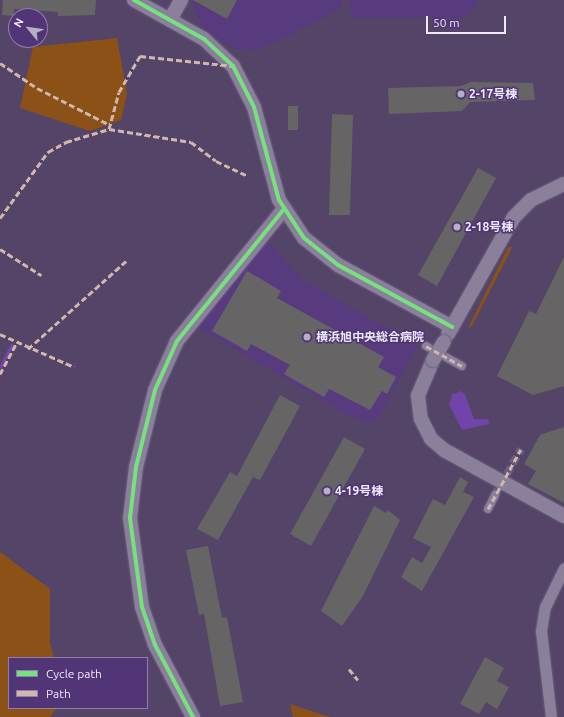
<!DOCTYPE html>
<html>
<head>
<meta charset="utf-8">
<style>
  body { margin:0 }
  #map { position:relative; width:564px; height:717px; overflow:hidden; background:#534468; font-family:Ubuntu,"Noto Sans JP",sans-serif }
  div>[style] { position:absolute }
  [style*='--x'] { left:calc(var(--x)*1px); top:calc(var(--y)*1px); width:calc(var(--w)*1px); rotate:calc(var(--a)*1deg) }
  .built>* { inset:0; background:#583b7f }
  .green>* { inset:0; background:#8b5116 }
  .water>* { inset:0; background:#7044a8 }
  .stream>* { height:3px; margin:-1.5px; padding:0 1.5px; transform-origin:1.5px; border-radius:1.5px; background:#7044a8 }
  .building>* { inset:0; background:#676466 }
  .pedestrian-tunnel>* { height:8px; margin-top:-4px; transform-origin:0; background:repeating-linear-gradient(90deg,#6a5d7e 0 8px,transparent 0 12px) }
  .roads { filter:drop-shadow(0 0 1px #6a5f79) drop-shadow(0 0 1px #6a5f79) }
  .pedestrian>* { height:8px; margin:-4px; padding:0 4px; transform-origin:4px; border-radius:4px; background:#8a809c }
  .minor>* { height:11px; margin:-5.5px; padding:0 5.5px; transform-origin:5.5px; border-radius:5.5px; background:#8a809c }
  .tertiary>* { height:14px; margin:-7px; padding:0 7px; transform-origin:7px; border-radius:7px; background:#8a809c }
  .bridges { filter:drop-shadow(0 0 1px #6a5f79) drop-shadow(0 0 1px #6a5f79) }
  .tertiary-bridge>* { height:14px; margin:-7px; padding:0 7px; transform-origin:7px; border-radius:7px; background:#8a809c }
  .quiet>* { height:3px; margin-top:-1.5px; transform-origin:0; background:repeating-linear-gradient(90deg,#d1b7ad 0 6px,transparent 0 9px) }
  .cycleway>* { height:4px; margin:-2px; padding:0 2px; transform-origin:2px; border-radius:2px; background:#77e17e }
  .dots>* { width:11px; height:11px; translate:-50% -50%; box-sizing:border-box; border:2px solid #513577; border-radius:50% }
  span { translate:-50% -50%; white-space:nowrap; text-align:center; line-height:1.15; -webkit-text-stroke:3px #513577; paint-order:stroke }
  .poi-label { font-size:12px; color:#eee9f9; font-weight:700 }
  .left { translate:0 -50%; text-align:left }
  .legend { position:absolute; left:8px; top:657px; width:140px; height:52px; box-sizing:border-box; background:#513577; border:1px solid #907dab; margin:0; padding:5px 7px; list-style:none; font-size:12px; color:#eee9f9 }
  .legend li { display:flex; align-items:center; gap:8px; height:20px }
  .legend b { width:20px; border:1px solid #907dab }
  .north { position:absolute; left:8px; top:8px; width:40px; height:40px; box-sizing:border-box; background:#513577; border:1px solid #907dab; border-radius:50%; rotate:299deg; font-size:11px; font-weight:700; line-height:16px; text-align:center; color:#eee9f9 }
  .north::after { content:''; display:block; margin:auto; width:14px; height:18px; background:#b8afc6; clip-path:polygon(50% 0,100% 100%,50% 72%,0 100%) }
  .scale { position:absolute; left:426px; top:16px; width:80px; height:18px; box-sizing:border-box; border:2px solid #eee9f9; border-top:0; padding-left:5px; font-size:12px; line-height:14px; white-space:nowrap; color:#eee9f9; -webkit-text-stroke:3px #513577; paint-order:stroke }
</style>
</head>
<body>
<div id="map">
  <div class="built">
    <div style="clip-path:polygon(193px 0,342px 0,342px 8px,259px 50px,231px 48px,200px 25px)"></div>
    <div style="clip-path:polygon(350px 0,478px 0,467px 18px,352px 18px)"></div>
    <div style="clip-path:polygon(264px 244px,272px 245px,303px 280px,418px 346px,375px 423px,348px 415px,197px 327px)"></div>
  </div>
  <div class="green">
    <div style="clip-path:polygon(117px 38px,127px 93px,121px 120px,90px 131px,20px 108px,33px 47px)"></div>
    <div style="clip-path:polygon(513px 246px,472px 326px,468px 328px,508px 248px)"></div>
    <div style="clip-path:polygon(0 552px,50px 589px,50px 643px,54px 658px,9px 658px,9px 708px,57px 708px,50px 717px,0 717px)"></div>
    <div style="clip-path:polygon(290px 704px,330px 717px,293px 717px)"></div>
  </div>
  <div class="water">
    <div style="clip-path:polygon(460px 391px,465px 394px,474px 419px,488px 419px,489px 424px,462px 430px,449px 405px,452px 395px)"></div>
  </div>
  <div class="stream">
    <div style="--x:0;--y:367;--w:25;--a:-63"></div>
  </div>
  <div class="building">
    <div style="clip-path:polygon(3px 0,96px 0,95px 15px,58px 16px,58px 12px,14px 9px,14px 16px,2px 15px)"></div>
    <div style="clip-path:polygon(193px 0,237px 0,227px 19px)"></div>
    <div style="clip-path:polygon(471px 82px,533px 83px,535px 100px,470px 102px,462px 111px,389px 114px,388px 88px,461px 86px)"></div>
    <div style="clip-path:polygon(288px 106px,298px 106px,298px 130px,288px 130px)"></div>
    <div style="clip-path:polygon(332px 114px,353px 115px,350px 215px,329px 215px)"></div>
    <div style="clip-path:polygon(478px 168px,496px 178px,437px 286px,418px 275px)"></div>
    <div style="clip-path:polygon(564px 257px,564px 386px,533px 395px,497px 376px,529px 311px,536px 314px)"></div>
    <div style="clip-path:polygon(247px 271px,281px 291px,277px 298px,384px 357px,378px 367px,396px 377px,387px 394px,382px 391px,370px 410px,329px 389px,324px 397px,284px 374px,290px 365px,251px 344px,247px 351px,212px 331px)"></div>
    <div style="clip-path:polygon(280px 395px,300px 406px,260px 480px,253px 477px,218px 540px,197px 529px,230px 472px,237px 476px)"></div>
    <div style="clip-path:polygon(564px 427px,564px 503px,528px 484px,536px 471px,524px 464px,540px 435px)"></div>
    <div style="clip-path:polygon(344px 437px,365px 449px,311px 546px,290px 534px)"></div>
    <div style="clip-path:polygon(460px 477px,468px 482px,463px 492px,474px 497px,422px 591px,401px 577px,412px 557px,422px 563px,431px 547px,413px 538px,433px 499px,445px 505px)"></div>
    <div style="clip-path:polygon(374px 506px,386px 513px,388px 510px,400px 520px,363px 596px,342px 626px,321px 611px)"></div>
    <div style="clip-path:polygon(208px 546px,222px 618px,227px 617px,243px 702px,220px 706px,204px 614px,199px 615px,186px 550px)"></div>
    <div style="clip-path:polygon(485px 657px,504px 668px,497px 681px,509px 687px,497px 709px,486px 702px,479px 714px,460px 704px)"></div>
  </div>
  <div class="pedestrian-tunnel">
    <div style="--x:495;--y:495;--w:53;--a:-60.5"></div>
  </div>
  <div class="roads">
    <div class="pedestrian">
      <div style="--x:426;--y:346;--w:41;--a:29.1"></div>
      <div style="--x:488;--y:509;--w:16;--a:-63"></div>
    </div>
    <div class="minor">
      <div style="--x:551;--y:717;--w:87;--a:-96.6"></div>
      <div style="--x:541;--y:631;--w:24;--a:-81"></div>
      <div style="--x:545;--y:607;--w:43;--a:-64"></div>
    </div>
    <div class="tertiary">
      <div style="--x:134;--y:0;--w:80;--a:29.1"></div>
      <div style="--x:204;--y:39;--w:40;--a:43"></div>
      <div style="--x:233;--y:66;--w:46;--a:62.9"></div>
      <div style="--x:254;--y:107;--w:96;--a:75"></div>
      <div style="--x:279;--y:200;--w:45;--a:56.7"></div>
      <div style="--x:304;--y:238;--w:43;--a:38.5"></div>
      <div style="--x:338;--y:265;--w:130;--a:28.5"></div>
      <div style="--x:170;--y:20;--w:23;--a:-61"></div>
      <div style="--x:448;--y:334;--w:134;--a:-60.6"></div>
      <div style="--x:514;--y:217;--w:24;--a:-45"></div>
      <div style="--x:531;--y:200;--w:37;--a:-26"></div>
      <div style="--x:433;--y:360;--w:39;--a:113"></div>
      <div style="--x:418;--y:396;--w:23;--a:83"></div>
      <div style="--x:421;--y:419;--w:22;--a:63"></div>
      <div style="--x:431;--y:439;--w:17;--a:40"></div>
      <div style="--x:444;--y:450;--w:137;--a:28.8"></div>
      <div style="--x:193;--y:717;--w:81;--a:-117.8"></div>
      <div style="--x:155;--y:645;--w:40;--a:-108.9"></div>
      <div style="--x:142;--y:607;--w:90;--a:-97.7"></div>
      <div style="--x:130;--y:518;--w:51;--a:-83.3"></div>
      <div style="--x:136;--y:467;--w:79;--a:-76.1"></div>
      <div style="--x:155;--y:390;--w:54;--a:-65.8"></div>
      <div style="--x:177;--y:341;--w:169;--a:-51"></div>
    </div>
  </div>
  <div class="bridges">
    <div class="tertiary-bridge">
      <div style="--x:433;--y:360;--w:21;--a:-59"></div>
    </div>
  </div>
  <div class="quiet">
    <div style="--x:0;--y:63;--w:45;--a:34"></div>
    <div style="--x:37;--y:88;--w:80;--a:26.9"></div>
    <div style="--x:109;--y:129;--w:38;--a:-75"></div>
    <div style="--x:119;--y:92;--w:42;--a:-59.7"></div>
    <div style="--x:140;--y:56;--w:94;--a:6.1"></div>
    <div style="--x:0;--y:218;--w:82;--a:-54"></div>
    <div style="--x:48;--y:152;--w:21;--a:-29"></div>
    <div style="--x:66;--y:142;--w:45;--a:-16.8"></div>
    <div style="--x:109;--y:129;--w:83;--a:9"></div>
    <div style="--x:191;--y:142;--w:31;--a:37"></div>
    <div style="--x:216;--y:161;--w:35;--a:25"></div>
    <div style="--x:0;--y:249;--w:49;--a:32.4"></div>
    <div style="--x:0;--y:334;--w:81;--a:24"></div>
    <div style="--x:426;--y:346;--w:41;--a:29.1"></div>
    <div style="--x:28;--y:349;--w:132;--a:-41.9"></div>
    <div style="--x:0;--y:374;--w:34;--a:-62"></div>
    <div style="--x:488;--y:509;--w:68;--a:-61.2"></div>
    <div style="--x:349;--y:669;--w:14;--a:51"></div>
  </div>
  <div class="cycleway">
    <div style="--x:134;--y:0;--w:80;--a:29.1"></div>
    <div style="--x:204;--y:39;--w:40;--a:43"></div>
    <div style="--x:233;--y:66;--w:46;--a:62.9"></div>
    <div style="--x:254;--y:107;--w:96;--a:75"></div>
    <div style="--x:279;--y:200;--w:45;--a:56.7"></div>
    <div style="--x:304;--y:238;--w:43;--a:38.5"></div>
    <div style="--x:338;--y:265;--w:130;--a:28.5"></div>
    <div style="--x:193;--y:717;--w:81;--a:-117.8"></div>
    <div style="--x:155;--y:645;--w:40;--a:-108.9"></div>
    <div style="--x:142;--y:607;--w:90;--a:-97.7"></div>
    <div style="--x:130;--y:518;--w:51;--a:-83.3"></div>
    <div style="--x:136;--y:467;--w:79;--a:-76.1"></div>
    <div style="--x:155;--y:390;--w:54;--a:-65.8"></div>
    <div style="--x:177;--y:341;--w:169;--a:-51"></div>
  </div>
  <div class="dots">
    <div style="left:461px;top:94px;background:#b8afc6"></div>
    <div style="left:457px;top:227px;background:#b8afc6"></div>
    <div style="left:307px;top:337px;background:#b8afc6"></div>
    <div style="left:327px;top:491px;background:#b8afc6"></div>
  </div>
  <div class="poi-label">
    <span class="left" style="left:469px;top:94px">2-17号棟</span>
    <span class="left" style="left:465px;top:227px">2-18号棟</span>
    <span class="left" style="left:316px;top:337px">横浜旭中央総合病院</span>
    <span class="left" style="left:335px;top:491px">4-19号棟</span>
  </div>
  <ul class="legend">
  <li><b style="height:5px;background:#77e17e"></b>Cycle path</li>
  <li><b style="height:5px;background:#d1b7ad"></b>Path</li>
  </ul>
  <div class="north">N</div>
  <div class="scale">50 m</div>
</div>
</body>
</html>
